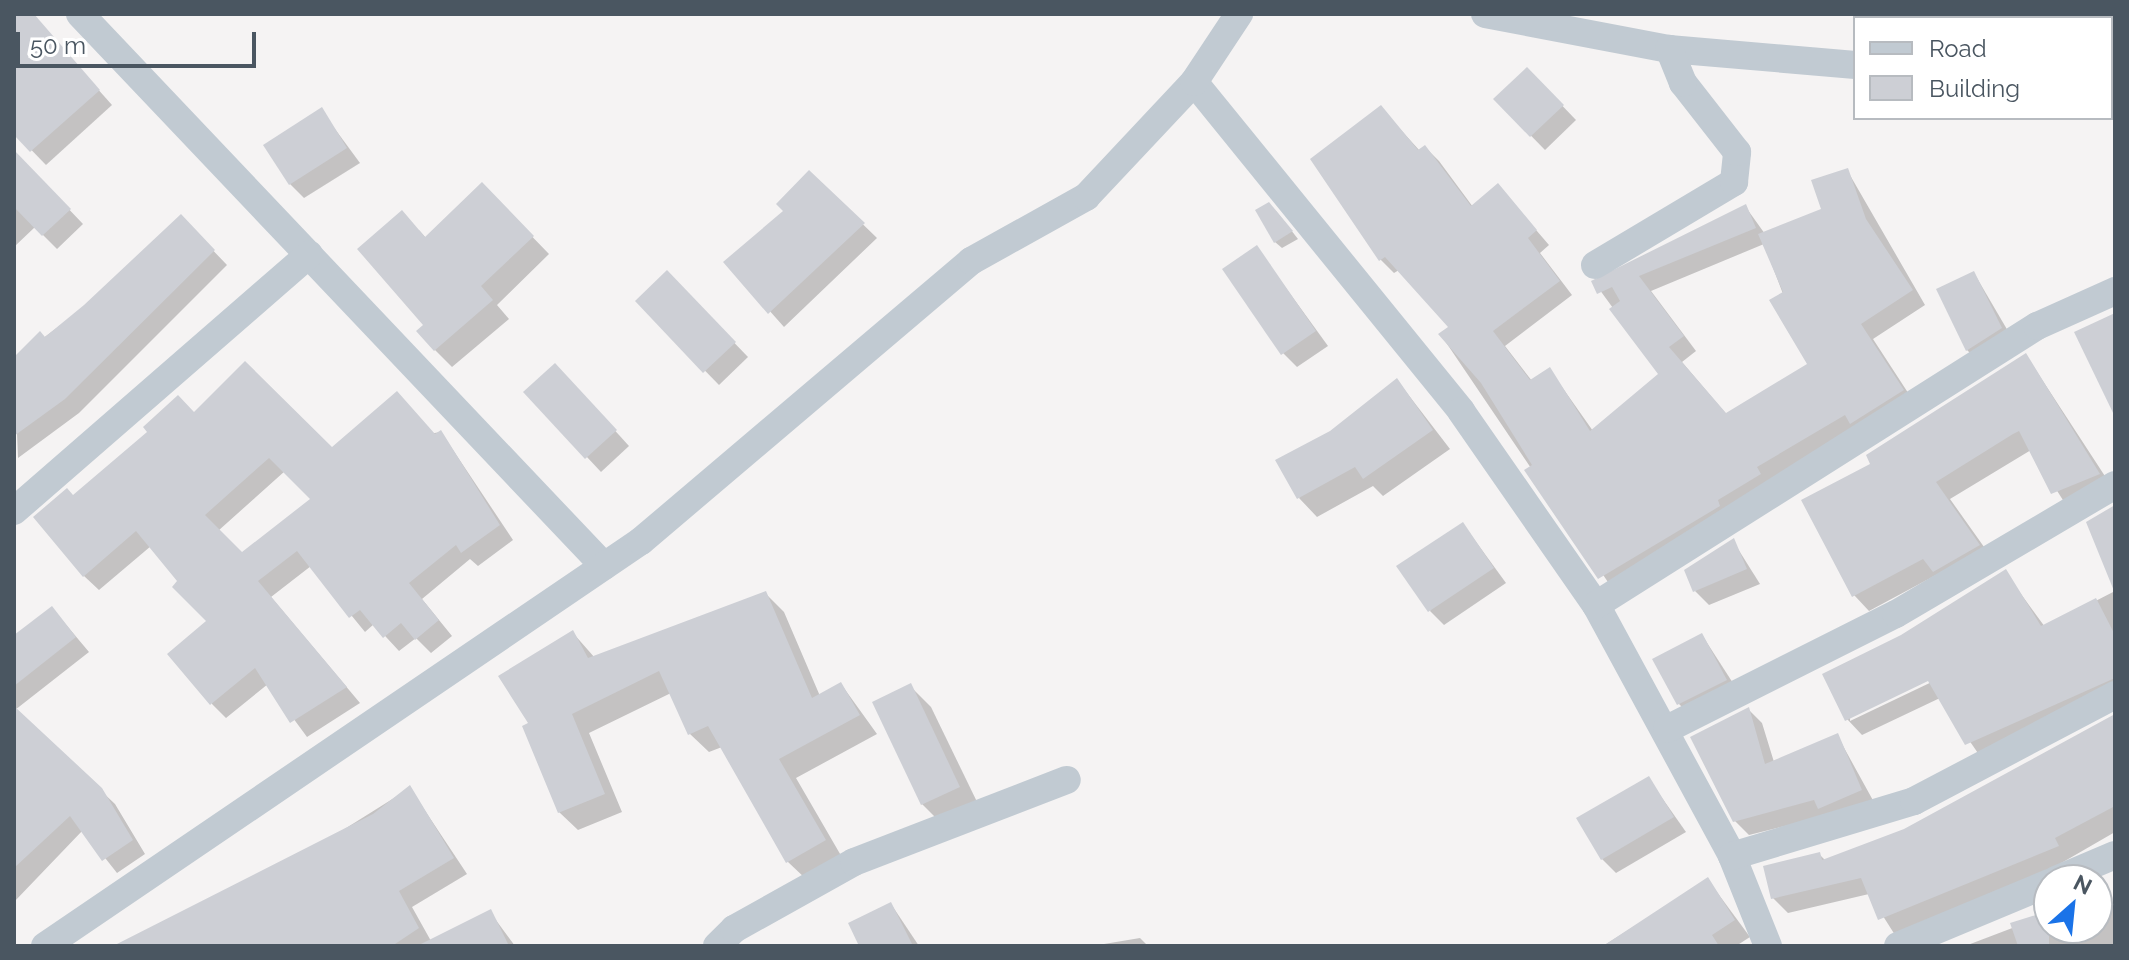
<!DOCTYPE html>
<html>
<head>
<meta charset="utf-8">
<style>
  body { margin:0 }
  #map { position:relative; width:2129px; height:960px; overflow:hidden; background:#f5f3f3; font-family:Raleway,sans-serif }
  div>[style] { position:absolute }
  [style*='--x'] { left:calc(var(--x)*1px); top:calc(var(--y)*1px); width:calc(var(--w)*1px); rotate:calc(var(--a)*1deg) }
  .shadow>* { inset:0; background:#0003 }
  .building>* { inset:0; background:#cdcfd5 }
  .street>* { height:28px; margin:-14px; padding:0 14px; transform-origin:14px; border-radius:14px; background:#c1cad2 }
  span { translate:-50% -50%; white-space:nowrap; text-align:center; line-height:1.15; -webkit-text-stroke:7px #fff; paint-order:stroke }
  .frame { position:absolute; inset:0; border:16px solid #4a5661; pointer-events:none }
  .legend { position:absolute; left:1853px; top:16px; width:260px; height:104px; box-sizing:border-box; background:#fff; border:2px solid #b7bbc0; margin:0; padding:10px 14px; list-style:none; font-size:24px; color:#4a5661 }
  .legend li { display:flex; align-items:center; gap:16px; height:40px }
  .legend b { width:40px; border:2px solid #b7bbc0 }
  .north { position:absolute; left:2033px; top:864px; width:80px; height:80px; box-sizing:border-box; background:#fff; border:2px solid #b7bbc0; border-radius:50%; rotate:27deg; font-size:22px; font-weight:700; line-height:32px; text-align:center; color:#4a5661 }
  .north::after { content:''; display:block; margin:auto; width:28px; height:36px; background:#1a73e8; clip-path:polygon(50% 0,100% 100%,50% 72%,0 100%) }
  .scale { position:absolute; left:16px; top:32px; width:240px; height:36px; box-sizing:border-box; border:4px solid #4a5661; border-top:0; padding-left:10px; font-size:24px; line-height:28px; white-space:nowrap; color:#4a5661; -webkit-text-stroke:6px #fff; paint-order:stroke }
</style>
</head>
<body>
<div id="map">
  <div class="shadow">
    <div style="clip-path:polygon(14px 14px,31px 14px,112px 105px,46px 165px,14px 132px)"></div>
    <div style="clip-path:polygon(1527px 69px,1576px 120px,1545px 150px,1495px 99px)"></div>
    <div style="clip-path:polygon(evenodd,1381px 108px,1420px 151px,1425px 147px,1439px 161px,1473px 207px,1498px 186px,1549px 245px,1540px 253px,1572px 295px,1505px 346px,1532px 381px,1550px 370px,1593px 431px,1661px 374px,1594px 282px,1745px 206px,1765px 234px,1823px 210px,1847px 170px,1925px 305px,1873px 339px,1916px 405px,1614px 591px,1441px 335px,1451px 327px,1399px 270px,1394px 273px,1380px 259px,1381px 108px,1764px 244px,1810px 365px,1727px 415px,1682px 362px,1696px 351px,1651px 291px,1764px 244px)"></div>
    <div style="clip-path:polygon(321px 110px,360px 163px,304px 198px,290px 184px)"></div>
    <div style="clip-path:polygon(21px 159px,83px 224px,57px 249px,35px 227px,14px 247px,14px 166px)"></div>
    <div style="clip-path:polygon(809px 172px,877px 238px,784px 327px,726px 262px,786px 211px)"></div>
    <div style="clip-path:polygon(482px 185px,549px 254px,497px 305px,509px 319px,452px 367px,435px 350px,419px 230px,426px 238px)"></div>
    <div style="clip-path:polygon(1276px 211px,1298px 239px,1282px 248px,1275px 242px)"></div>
    <div style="clip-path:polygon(181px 217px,227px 265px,79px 413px,18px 458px,14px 360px,86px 306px)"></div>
    <div style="clip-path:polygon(1257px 248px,1328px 346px,1297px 367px,1283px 353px)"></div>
    <div style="clip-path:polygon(667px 273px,748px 357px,719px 385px,638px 302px)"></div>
    <div style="clip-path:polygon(1974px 273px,2015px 343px,1981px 364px,1967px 350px)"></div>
    <div style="clip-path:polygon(2026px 355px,2114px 490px,2068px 508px,2031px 450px,1950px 499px,1994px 561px,1938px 574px,1869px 611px,1854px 595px)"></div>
    <div style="clip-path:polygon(569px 380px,629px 446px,601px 472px,526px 392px)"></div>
    <div style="clip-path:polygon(1397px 380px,1450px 449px,1383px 496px,1373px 486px,1317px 517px,1299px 498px,1331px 432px)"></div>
    <div style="clip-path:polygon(evenodd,195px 414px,332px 449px,441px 432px,513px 540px,478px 566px,470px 559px,422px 599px,452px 636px,431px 653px,416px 638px,399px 651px,374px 624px,365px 632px,311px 566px,271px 597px,360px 703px,307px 737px,268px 684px,226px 718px,212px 704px,209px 621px,151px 546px,99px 590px,84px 576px,74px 497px,195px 414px,285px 471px,313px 500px,242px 555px,218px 531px,285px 471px)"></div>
    <div style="clip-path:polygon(1463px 524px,1506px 583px,1444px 625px,1430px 611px)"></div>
    <div style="clip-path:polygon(1733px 541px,1760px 584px,1709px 605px,1695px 591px)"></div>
    <div style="clip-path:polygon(evenodd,2005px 572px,2045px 627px,2115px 591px,2115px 698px,1982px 759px,1940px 698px,1862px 735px,1847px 719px,1902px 637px,2005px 572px,1936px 675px,1938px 679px,1850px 721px,1850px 716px,1936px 675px)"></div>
    <div style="clip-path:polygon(765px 593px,784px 612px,820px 696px,841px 684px,877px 734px,796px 778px,843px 859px,807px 880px,788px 862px,722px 747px,709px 752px,690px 734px,671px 693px,589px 733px,622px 812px,578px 830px,559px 812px,531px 724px,573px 633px,595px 658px)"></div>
    <div style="clip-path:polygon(52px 608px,89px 652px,15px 710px,115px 804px,145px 854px,117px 873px,83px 830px,14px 902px,14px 637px)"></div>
    <div style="clip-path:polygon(1702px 635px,1740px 694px,1693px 718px,1679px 704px)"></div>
    <div style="clip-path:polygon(910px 686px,931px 707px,980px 808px,943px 825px,922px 804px)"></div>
    <div style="clip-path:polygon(1748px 709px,1762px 723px,1774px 762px,1837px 735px,1875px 804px,1749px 835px,1735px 821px)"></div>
    <div style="clip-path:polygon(2115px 717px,2115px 832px,2032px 880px,1895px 935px,1869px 894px,1788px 913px,1773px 898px,1819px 854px,1826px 861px,1905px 831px)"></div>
    <div style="clip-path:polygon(1648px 778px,1686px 832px,1616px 873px,1602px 859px)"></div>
    <div style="clip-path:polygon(410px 788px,467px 874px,412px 907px,431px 941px,490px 912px,515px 946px,158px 946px)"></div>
    <div style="clip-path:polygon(1708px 880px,1750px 937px,1736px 946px,1603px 946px)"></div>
    <div style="clip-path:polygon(891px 904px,919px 946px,861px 946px)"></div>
    <div style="clip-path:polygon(2115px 904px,2115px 946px,1965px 946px,2049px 914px,2049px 928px,2097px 928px,2097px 912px)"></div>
    <div style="clip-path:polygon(1140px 938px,1148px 946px,1092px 946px)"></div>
  </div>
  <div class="building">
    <div style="clip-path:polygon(14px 14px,34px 14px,100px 90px,30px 152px,14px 135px)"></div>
    <div style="clip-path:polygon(1527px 67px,1564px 105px,1530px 137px,1493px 99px)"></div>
    <div style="clip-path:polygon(1381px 105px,1418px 150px,1425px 145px,1471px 206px,1498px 183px,1537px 230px,1528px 238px,1560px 281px,1493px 331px,1530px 380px,1550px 367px,1590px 431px,1658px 374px,1609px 309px,1620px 301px,1612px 287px,1597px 294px,1591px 281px,1746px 204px,1756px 228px,1639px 276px,1684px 336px,1669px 347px,1726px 413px,1807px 364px,1769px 300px,1783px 292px,1758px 234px,1821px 209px,1811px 180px,1848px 168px,1866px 219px,1913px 290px,1861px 324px,1904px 390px,1850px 424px,1845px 415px,1757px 467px,1761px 474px,1718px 500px,1720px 506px,1598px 579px,1524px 470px,1532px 465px,1481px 383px,1438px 334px,1448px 327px,1385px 257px,1379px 261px,1310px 159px)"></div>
    <div style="clip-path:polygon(322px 107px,347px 148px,289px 185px,263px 145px)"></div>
    <div style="clip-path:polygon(14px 150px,71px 209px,42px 236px,14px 207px)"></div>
    <div style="clip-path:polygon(809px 170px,865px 223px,768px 314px,723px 262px,783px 211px,776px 204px)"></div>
    <div style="clip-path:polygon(482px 182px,534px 236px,481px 286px,493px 300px,434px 351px,416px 331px,423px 325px,357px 249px,402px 210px,425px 237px)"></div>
    <div style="clip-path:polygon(1269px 202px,1293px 231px,1274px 243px,1255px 210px)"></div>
    <div style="clip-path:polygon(181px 214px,215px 250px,65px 399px,14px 436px,14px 357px,40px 331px,45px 337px,84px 305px)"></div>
    <div style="clip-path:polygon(1257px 245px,1316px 331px,1281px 355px,1222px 269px)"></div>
    <div style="clip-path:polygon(667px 270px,736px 342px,703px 373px,635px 301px)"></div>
    <div style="clip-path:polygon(1974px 271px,2002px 328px,1966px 351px,1936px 289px)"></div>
    <div style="clip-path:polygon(2115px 313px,2115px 417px,2074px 332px)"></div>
    <div style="clip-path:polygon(2026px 353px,2100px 474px,2051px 494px,2019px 431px,2013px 434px,1936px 482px,1980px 545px,1933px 572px,1923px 559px,1852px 597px,1801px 500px,1870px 464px,1866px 455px)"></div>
    <div style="clip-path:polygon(evenodd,245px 361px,332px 447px,397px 391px,435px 434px,441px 430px,500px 525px,461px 553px,456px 545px,409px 583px,439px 620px,415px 640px,401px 623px,383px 638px,360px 610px,349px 618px,297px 551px,258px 581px,347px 687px,290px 723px,255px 668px,210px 705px,167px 654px,206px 621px,172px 587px,177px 581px,136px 531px,83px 577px,33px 517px,67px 488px,73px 495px,147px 432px,143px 427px,178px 395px,194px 412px,245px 361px,269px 458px,310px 499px,242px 552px,205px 515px,269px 458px)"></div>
    <div style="clip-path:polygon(555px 363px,617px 430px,585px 459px,523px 392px)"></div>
    <div style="clip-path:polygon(1397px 378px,1433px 430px,1363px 479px,1355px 467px,1297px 499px,1275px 460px,1330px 431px)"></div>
    <div style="clip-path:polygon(2115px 505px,2115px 591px,2114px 591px,2086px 522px)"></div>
    <div style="clip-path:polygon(1463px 522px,1494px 568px,1428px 612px,1396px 566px)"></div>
    <div style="clip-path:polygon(1734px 538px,1747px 569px,1693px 592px,1684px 570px)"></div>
    <div style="clip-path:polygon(2006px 569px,2041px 626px,2096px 598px,2115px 635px,2115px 678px,1965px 745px,1928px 681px,1845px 721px,1822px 674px,1901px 635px)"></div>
    <div style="clip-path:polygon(766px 591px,812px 698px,841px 682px,860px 715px,779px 759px,826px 840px,786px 863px,708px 726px,688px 735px,659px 671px,572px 714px,605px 794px,558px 813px,522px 726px,528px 723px,498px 676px,573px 630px,588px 658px)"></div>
    <div style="clip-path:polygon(52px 606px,76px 637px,14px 686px,14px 635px)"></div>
    <div style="clip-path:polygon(1702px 633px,1727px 680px,1677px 705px,1652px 659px)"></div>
    <div style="clip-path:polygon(911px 683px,960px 787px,921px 805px,872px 702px)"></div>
    <div style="clip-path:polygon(14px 706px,102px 788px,133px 840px,102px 861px,70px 816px,14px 868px)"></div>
    <div style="clip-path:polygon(1749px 707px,1765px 764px,1838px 733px,1862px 790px,1818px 809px,1814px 800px,1733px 822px,1690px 737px)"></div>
    <div style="clip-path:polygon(2115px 714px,2115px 806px,2055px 838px,2059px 846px,1878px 920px,1861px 878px,1771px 899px,1763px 866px,1820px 852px,1822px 860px,1904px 829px)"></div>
    <div style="clip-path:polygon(1649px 776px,1674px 817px,1601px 860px,1576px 818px)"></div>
    <div style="clip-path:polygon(410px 785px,454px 858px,399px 891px,419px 928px,392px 946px,113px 946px,373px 814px)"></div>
    <div style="clip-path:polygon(1708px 877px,1735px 920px,1712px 935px,1719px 946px,1603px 946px)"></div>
    <div style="clip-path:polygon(891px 902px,913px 946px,859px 946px,848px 923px)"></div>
    <div style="clip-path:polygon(491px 909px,509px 946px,417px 946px)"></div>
    <div style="clip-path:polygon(2049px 911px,2049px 946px,2018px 946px,2010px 923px)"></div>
  </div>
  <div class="street">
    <div style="--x:80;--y:14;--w:761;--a:46.49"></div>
    <div style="--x:1485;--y:14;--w:187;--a:10.8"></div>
    <div style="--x:1669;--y:49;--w:187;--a:4.9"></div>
    <div style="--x:1194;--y:82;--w:424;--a:50.9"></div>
    <div style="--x:1461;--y:411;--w:236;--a:55.2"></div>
    <div style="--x:1596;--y:605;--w:285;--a:61.5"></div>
    <div style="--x:1732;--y:856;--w:97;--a:68.2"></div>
    <div style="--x:2111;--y:103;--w:4;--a:0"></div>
    <div style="--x:1595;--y:265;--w:162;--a:-30.8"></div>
    <div style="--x:1734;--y:182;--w:30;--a:-84"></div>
    <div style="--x:1737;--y:152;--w:88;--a:-128"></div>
    <div style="--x:1683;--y:83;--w:37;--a:-112"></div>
    <div style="--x:14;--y:511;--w:391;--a:-41"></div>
    <div style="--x:1596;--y:605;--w:522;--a:-32.32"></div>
    <div style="--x:2037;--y:326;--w:85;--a:-24.2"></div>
    <div style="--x:1667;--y:729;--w:256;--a:-26.7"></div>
    <div style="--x:1896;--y:614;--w:254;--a:-30.5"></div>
    <div style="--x:1732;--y:856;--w:190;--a:-16.8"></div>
    <div style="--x:1914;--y:801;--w:227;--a:-27.8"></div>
    <div style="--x:2056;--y:880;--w:64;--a:-23"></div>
    <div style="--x:45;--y:946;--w:721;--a:-34.2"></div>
    <div style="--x:641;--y:541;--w:433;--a:-40.3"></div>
    <div style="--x:971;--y:261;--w:132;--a:-29.1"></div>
    <div style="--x:1086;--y:197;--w:158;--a:-46.8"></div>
    <div style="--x:1194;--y:82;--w:82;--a:-56.5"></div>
    <div style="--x:717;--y:946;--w:24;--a:-45"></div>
    <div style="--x:734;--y:929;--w:137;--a:-29.2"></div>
    <div style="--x:854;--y:862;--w:228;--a:-21.1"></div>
    <div style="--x:1898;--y:946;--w:164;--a:-22.6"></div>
  </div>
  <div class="frame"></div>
  <ul class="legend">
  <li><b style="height:10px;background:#c1cad2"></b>Road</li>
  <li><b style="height:22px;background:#cdcfd5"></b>Building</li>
  </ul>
  <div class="north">N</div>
  <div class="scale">50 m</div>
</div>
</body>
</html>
